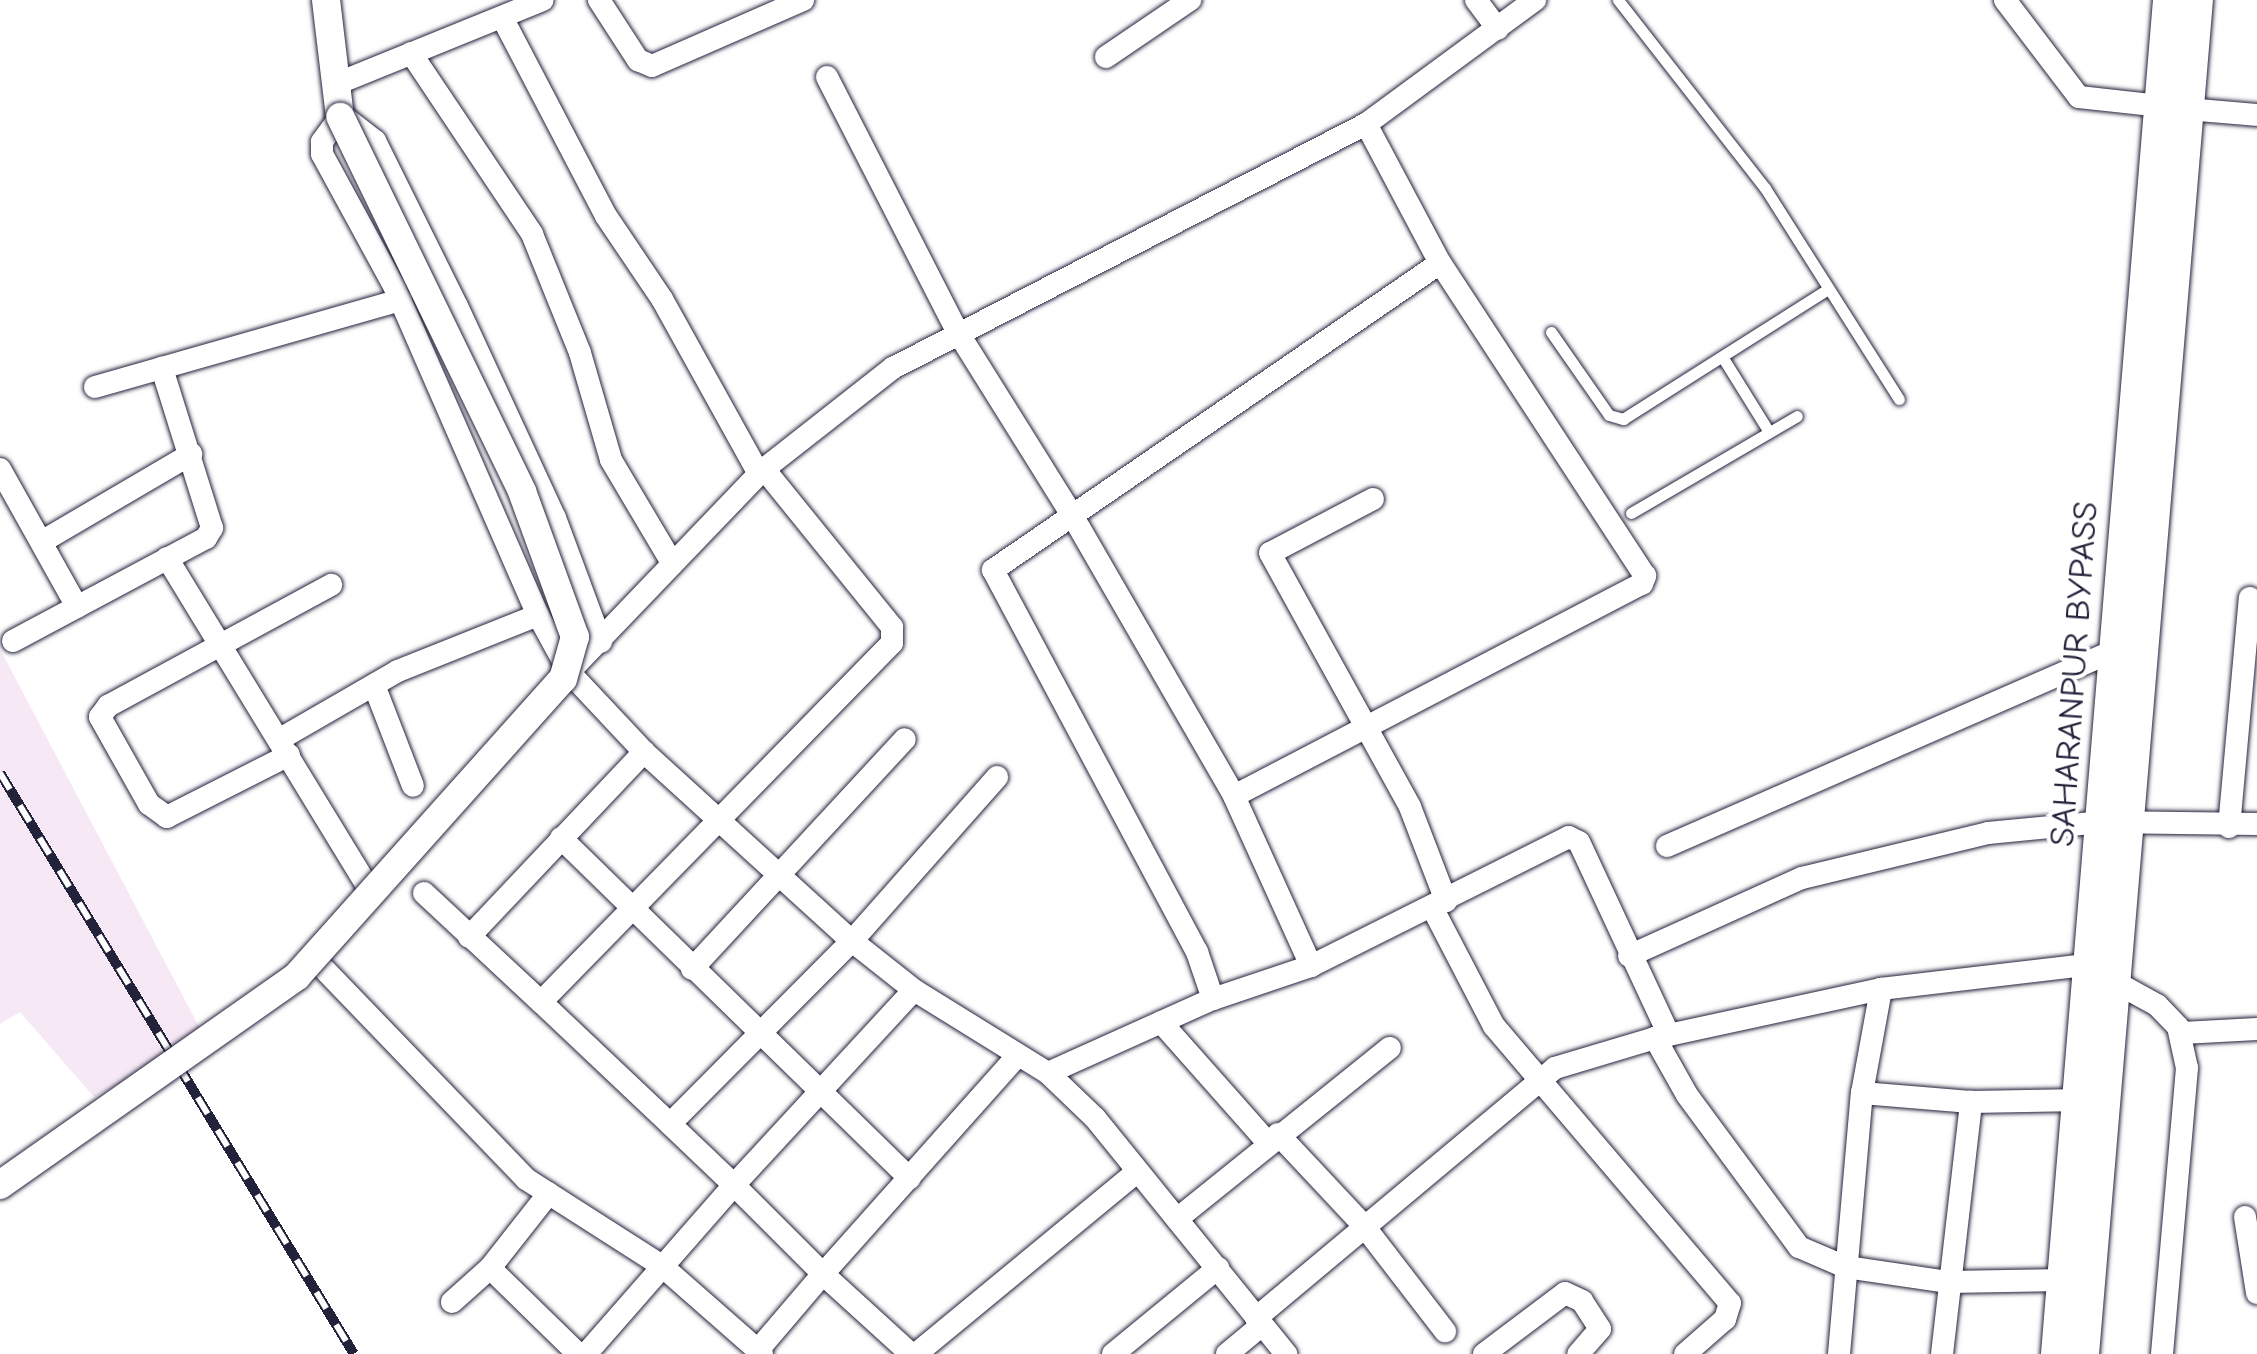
<!DOCTYPE html>
<html>
<head>
<meta charset="utf-8">
<style>
  body { margin:0 }
  #map { position:relative; width:2257px; height:1354px; overflow:hidden; background:#fff; font-family:"Comic Neue",sans-serif }
  div>[style] { position:absolute }
  [style*='--x'] { left:calc(var(--x)*1px); top:calc(var(--y)*1px); width:calc(var(--w)*1px); rotate:calc(var(--a)*1deg) }
  .built>* { inset:0; background:#f6e8f4 }
  .roads { filter:drop-shadow(0 0 2px #22223b) drop-shadow(0 0 2px #22223b) }
  .service>* { height:11px; margin:-5.5px; padding:0 5.5px; transform-origin:5.5px; border-radius:5.5px; background:#fff }
  .minor>* { height:22px; margin:-11px; padding:0 11px; transform-origin:11px; border-radius:11px; background:#fff }
  .tertiary>* { height:28px; margin:-14px; padding:0 14px; transform-origin:14px; border-radius:14px; background:#fff }
  .secondary>* { height:32px; margin:-16px; padding:0 16px; transform-origin:16px; border-radius:16px; background:#fff }
  .rail>* { height:10px; margin-top:-5px; transform-origin:0; background:repeating-linear-gradient(90deg,#fff 0 19px,#22223b 0 38px); box-sizing:border-box; border-block:2px solid #22223b }
  .bridges { filter:drop-shadow(0 0 2px #22223b) drop-shadow(0 0 2px #22223b) }
  .tertiary-bridge>* { height:28px; margin:-14px; padding:0 14px; transform-origin:14px; border-radius:14px; background:#fff }
  span { translate:-50% -50%; white-space:nowrap; text-align:center; line-height:1.15; -webkit-text-stroke:8px #fff; paint-order:stroke }
  .street-label { font-size:35px; color:#22223b }
</style>
</head>
<body>
<div id="map">
  <div class="built">
    <div style="clip-path:polygon(0 649px,206px 1040px,94px 1097px,20px 1012px,0 1024px)"></div>
  </div>
  <div class="roads">
    <div class="service">
      <div style="--x:1618;--y:0;--w:239;--a:52"></div>
      <div style="--x:1765;--y:188;--w:250;--a:57.6"></div>
      <div style="--x:1551;--y:332;--w:101;--a:55.1"></div>
      <div style="--x:1609;--y:415;--w:15;--a:16"></div>
      <div style="--x:1623;--y:419;--w:243;--a:-32.4"></div>
      <div style="--x:1723;--y:358;--w:87;--a:58.1"></div>
      <div style="--x:1631;--y:513;--w:192;--a:-30.3"></div>
    </div>
    <div class="minor">
      <div style="--x:599;--y:0;--w:72;--a:57"></div>
      <div style="--x:638;--y:60;--w:15;--a:23"></div>
      <div style="--x:652;--y:66;--w:165;--a:-23.6"></div>
      <div style="--x:1476;--y:0;--w:36;--a:53"></div>
      <div style="--x:2005;--y:0;--w:122;--a:52.7"></div>
      <div style="--x:2079;--y:97;--w:81;--a:6.3"></div>
      <div style="--x:503;--y:19;--w:222;--a:62.4"></div>
      <div style="--x:606;--y:216;--w:100;--a:56"></div>
      <div style="--x:662;--y:299;--w:200;--a:61"></div>
      <div style="--x:411;--y:53;--w:218;--a:56.2"></div>
      <div style="--x:532;--y:234;--w:128;--a:68"></div>
      <div style="--x:580;--y:353;--w:111;--a:73.8"></div>
      <div style="--x:611;--y:460;--w:117;--a:59.3"></div>
      <div style="--x:1106;--y:57;--w:102;--a:-34.2"></div>
      <div style="--x:827;--y:77;--w:285;--a:62.9"></div>
      <div style="--x:957;--y:331;--w:217;--a:58"></div>
      <div style="--x:1072;--y:515;--w:324;--a:60"></div>
      <div style="--x:1234;--y:796;--w:187;--a:65.6"></div>
      <div style="--x:336;--y:84;--w:223;--a:-22.1"></div>
      <div style="--x:2186;--y:109;--w:71;--a:4.8"></div>
      <div style="--x:339;--y:113;--w:46;--a:37.9"></div>
      <div style="--x:375;--y:141;--w:184;--a:63.6"></div>
      <div style="--x:457;--y:306;--w:234;--a:65.2"></div>
      <div style="--x:555;--y:518;--w:132;--a:69.6"></div>
      <div style="--x:340;--y:117;--w:31;--a:126"></div>
      <div style="--x:322;--y:142;--w:12;--a:90"></div>
      <div style="--x:322;--y:154;--w:153;--a:61.4"></div>
      <div style="--x:395;--y:288;--w:357;--a:66.4"></div>
      <div style="--x:538;--y:615;--w:65;--a:61.5"></div>
      <div style="--x:569;--y:672;--w:110;--a:46.8"></div>
      <div style="--x:644;--y:752;--w:281;--a:42.3"></div>
      <div style="--x:852;--y:941;--w:79;--a:38.3"></div>
      <div style="--x:914;--y:990;--w:158;--a:31.8"></div>
      <div style="--x:1048;--y:1073;--w:65;--a:43.8"></div>
      <div style="--x:1095;--y:1118;--w:304;--a:51"></div>
      <div style="--x:95;--y:387;--w:318;--a:-15.9"></div>
      <div style="--x:0;--y:469;--w:158;--a:60.8"></div>
      <div style="--x:1373;--y:499;--w:116;--a:152.3"></div>
      <div style="--x:1270;--y:553;--w:290;--a:61.1"></div>
      <div style="--x:1410;--y:807;--w:101;--a:69"></div>
      <div style="--x:43;--y:541;--w:172;--a:-30.4"></div>
      <div style="--x:167;--y:558;--w:380;--a:58.6"></div>
      <div style="--x:13;--y:641;--w:219;--a:-28.1"></div>
      <div style="--x:206;--y:538;--w:12;--a:-59"></div>
      <div style="--x:212;--y:528;--w:168;--a:-107.4"></div>
      <div style="--x:569;--y:672;--w:281;--a:-46.2"></div>
      <div style="--x:764;--y:469;--w:164;--a:-38.1"></div>
      <div style="--x:893;--y:368;--w:532;--a:-27.29"></div>
      <div style="--x:1366;--y:124;--w:210;--a:-36.3"></div>
      <div style="--x:374;--y:685;--w:108;--a:68.9"></div>
      <div style="--x:280;--y:739;--w:136;--a:-30"></div>
      <div style="--x:398;--y:671;--w:151;--a:-21.8"></div>
      <div style="--x:289;--y:755;--w:137;--a:153.1"></div>
      <div style="--x:167;--y:817;--w:22;--a:-144"></div>
      <div style="--x:149;--y:804;--w:100;--a:-119.4"></div>
      <div style="--x:100;--y:717;--w:14;--a:-54"></div>
      <div style="--x:108;--y:706;--w:254;--a:-28.5"></div>
      <div style="--x:1234;--y:796;--w:460;--a:-27.5"></div>
      <div style="--x:1642;--y:584;--w:9;--a:-69"></div>
      <div style="--x:1645;--y:576;--w:374;--a:-123.2"></div>
      <div style="--x:2229;--y:827;--w:230;--a:-84.8"></div>
      <div style="--x:561;--y:838;--w:487;--a:44.3"></div>
      <div style="--x:1667;--y:846;--w:488;--a:-23.6"></div>
      <div style="--x:424;--y:893;--w:160;--a:43"></div>
      <div style="--x:541;--y:1002;--w:502;--a:-45.65"></div>
      <div style="--x:892;--y:643;--w:16;--a:-90"></div>
      <div style="--x:892;--y:627;--w:203;--a:-129"></div>
      <div style="--x:1433;--y:909;--w:132;--a:62.5"></div>
      <div style="--x:1494;--y:1026;--w:364;--a:49.6"></div>
      <div style="--x:1730;--y:1303;--w:17;--a:107"></div>
      <div style="--x:1725;--y:1319;--w:53;--a:138.8"></div>
      <div style="--x:469;--y:937;--w:255;--a:-46.6"></div>
      <div style="--x:1629;--y:956;--w:190;--a:-24.3"></div>
      <div style="--x:1802;--y:878;--w:191;--a:-13.6"></div>
      <div style="--x:1988;--y:833;--w:116;--a:-5.5"></div>
      <div style="--x:2103;--y:822;--w:154;--a:0.7"></div>
      <div style="--x:692;--y:969;--w:313;--a:-47.2"></div>
      <div style="--x:325;--y:970;--w:290;--a:46.1"></div>
      <div style="--x:526;--y:1179;--w:161;--a:32.6"></div>
      <div style="--x:662;--y:1266;--w:133;--a:41.3"></div>
      <div style="--x:2115;--y:982;--w:48;--a:28.7"></div>
      <div style="--x:2157;--y:1005;--w:30;--a:46"></div>
      <div style="--x:2178;--y:1027;--w:42;--a:77.6"></div>
      <div style="--x:2187;--y:1068;--w:287;--a:95"></div>
      <div style="--x:1213;--y:999;--w:103;--a:-18.6"></div>
      <div style="--x:1311;--y:966;--w:288;--a:-26.6"></div>
      <div style="--x:1569;--y:837;--w:11;--a:27"></div>
      <div style="--x:1579;--y:842;--w:213;--a:65"></div>
      <div style="--x:541;--y:1002;--w:178;--a:43.4"></div>
      <div style="--x:670;--y:1124;--w:258;--a:-45.2"></div>
      <div style="--x:852;--y:941;--w:219;--a:-48.5"></div>
      <div style="--x:1161;--y:1022;--w:160;--a:48.5"></div>
      <div style="--x:2182;--y:1033;--w:75;--a:-3.1"></div>
      <div style="--x:1655;--y:1038;--w:65;--a:60.7"></div>
      <div style="--x:1687;--y:1095;--w:189;--a:53.6"></div>
      <div style="--x:1799;--y:1247;--w:51;--a:23.1"></div>
      <div style="--x:1846;--y:1267;--w:104;--a:8.3"></div>
      <div style="--x:1949;--y:1282;--w:115;--a:-1"></div>
      <div style="--x:1048;--y:1073;--w:181;--a:-24.2"></div>
      <div style="--x:1213;--y:999;--w:50;--a:-108.8"></div>
      <div style="--x:1197;--y:952;--w:433;--a:-118.1"></div>
      <div style="--x:993;--y:570;--w:542;--a:-34.48"></div>
      <div style="--x:1440;--y:263;--w:157;--a:-118"></div>
      <div style="--x:1862;--y:1093;--w:109;--a:4.7"></div>
      <div style="--x:1971;--y:1102;--w:111;--a:-1"></div>
      <div style="--x:670;--y:1124;--w:88;--a:43.6"></div>
      <div style="--x:734;--y:1185;--w:265;--a:-47.3"></div>
      <div style="--x:1278;--y:1134;--w:126;--a:46.9"></div>
      <div style="--x:1364;--y:1226;--w:133;--a:52.4"></div>
      <div style="--x:2245;--y:1217;--w:77;--a:81"></div>
      <div style="--x:1177;--y:1219;--w:273;--a:-38.8"></div>
      <div style="--x:490;--y:1268;--w:123;--a:44.3"></div>
      <div style="--x:452;--y:1302;--w:51;--a:-41.8"></div>
      <div style="--x:490;--y:1268;--w:95;--a:-51.8"></div>
      <div style="--x:1256;--y:1318;--w:390;--a:-39.9"></div>
      <div style="--x:1555;--y:1068;--w:104;--a:-16.7"></div>
      <div style="--x:1655;--y:1038;--w:231;--a:-12.2"></div>
      <div style="--x:1881;--y:989;--w:213;--a:-6.7"></div>
      <div style="--x:758;--y:1350;--w:100;--a:-49.5"></div>
      <div style="--x:823;--y:1274;--w:119;--a:42.3"></div>
      <div style="--x:586;--y:1354;--w:225;--a:-48.8"></div>
      <div style="--x:734;--y:1185;--w:126;--a:45"></div>
      <div style="--x:823;--y:1274;--w:292;--a:-48.3"></div>
      <div style="--x:916;--y:1354;--w:286;--a:-39.5"></div>
      <div style="--x:1113;--y:1354;--w:136;--a:-39.3"></div>
      <div style="--x:1227;--y:1354;--w:45;--a:-39.6"></div>
      <div style="--x:1484;--y:1354;--w:101;--a:-37"></div>
      <div style="--x:1565;--y:1293;--w:19;--a:25"></div>
      <div style="--x:1582;--y:1301;--w:33;--a:57"></div>
      <div style="--x:1600;--y:1329;--w:33;--a:131"></div>
      <div style="--x:1839;--y:1354;--w:262;--a:-85"></div>
      <div style="--x:1862;--y:1093;--w:106;--a:-79.6"></div>
      <div style="--x:1942;--y:1354;--w:254;--a:-83.4"></div>
    </div>
    <div class="tertiary">
      <div style="--x:326;--y:0;--w:118;--a:83.2"></div>
    </div>
    <div class="secondary">
      <div style="--x:2057;--y:1354;--w:1359;--a:-85.27"></div>
      <div style="--x:2083;--y:1354;--w:1359;--a:-85.19"></div>
    </div>
  </div>
  <div class="rail">
    <div style="--x:0;--y:773;--w:680;--a:58.65"></div>
  </div>
  <div class="bridges">
    <div class="tertiary-bridge">
      <div style="--x:0;--y:1185;--w:363;--a:-35.1"></div>
      <div style="--x:297;--y:976;--w:399;--a:-48.2"></div>
      <div style="--x:563;--y:679;--w:44;--a:-74.1"></div>
      <div style="--x:575;--y:637;--w:155;--a:-110"></div>
      <div style="--x:522;--y:491;--w:416;--a:-115.9"></div>
    </div>
  </div>
  <div class="street-label">
    <span style="left:2074px;top:674px;rotate:-86deg">SAHARANPUR BYPASS</span>
  </div>
</div>
</body>
</html>
